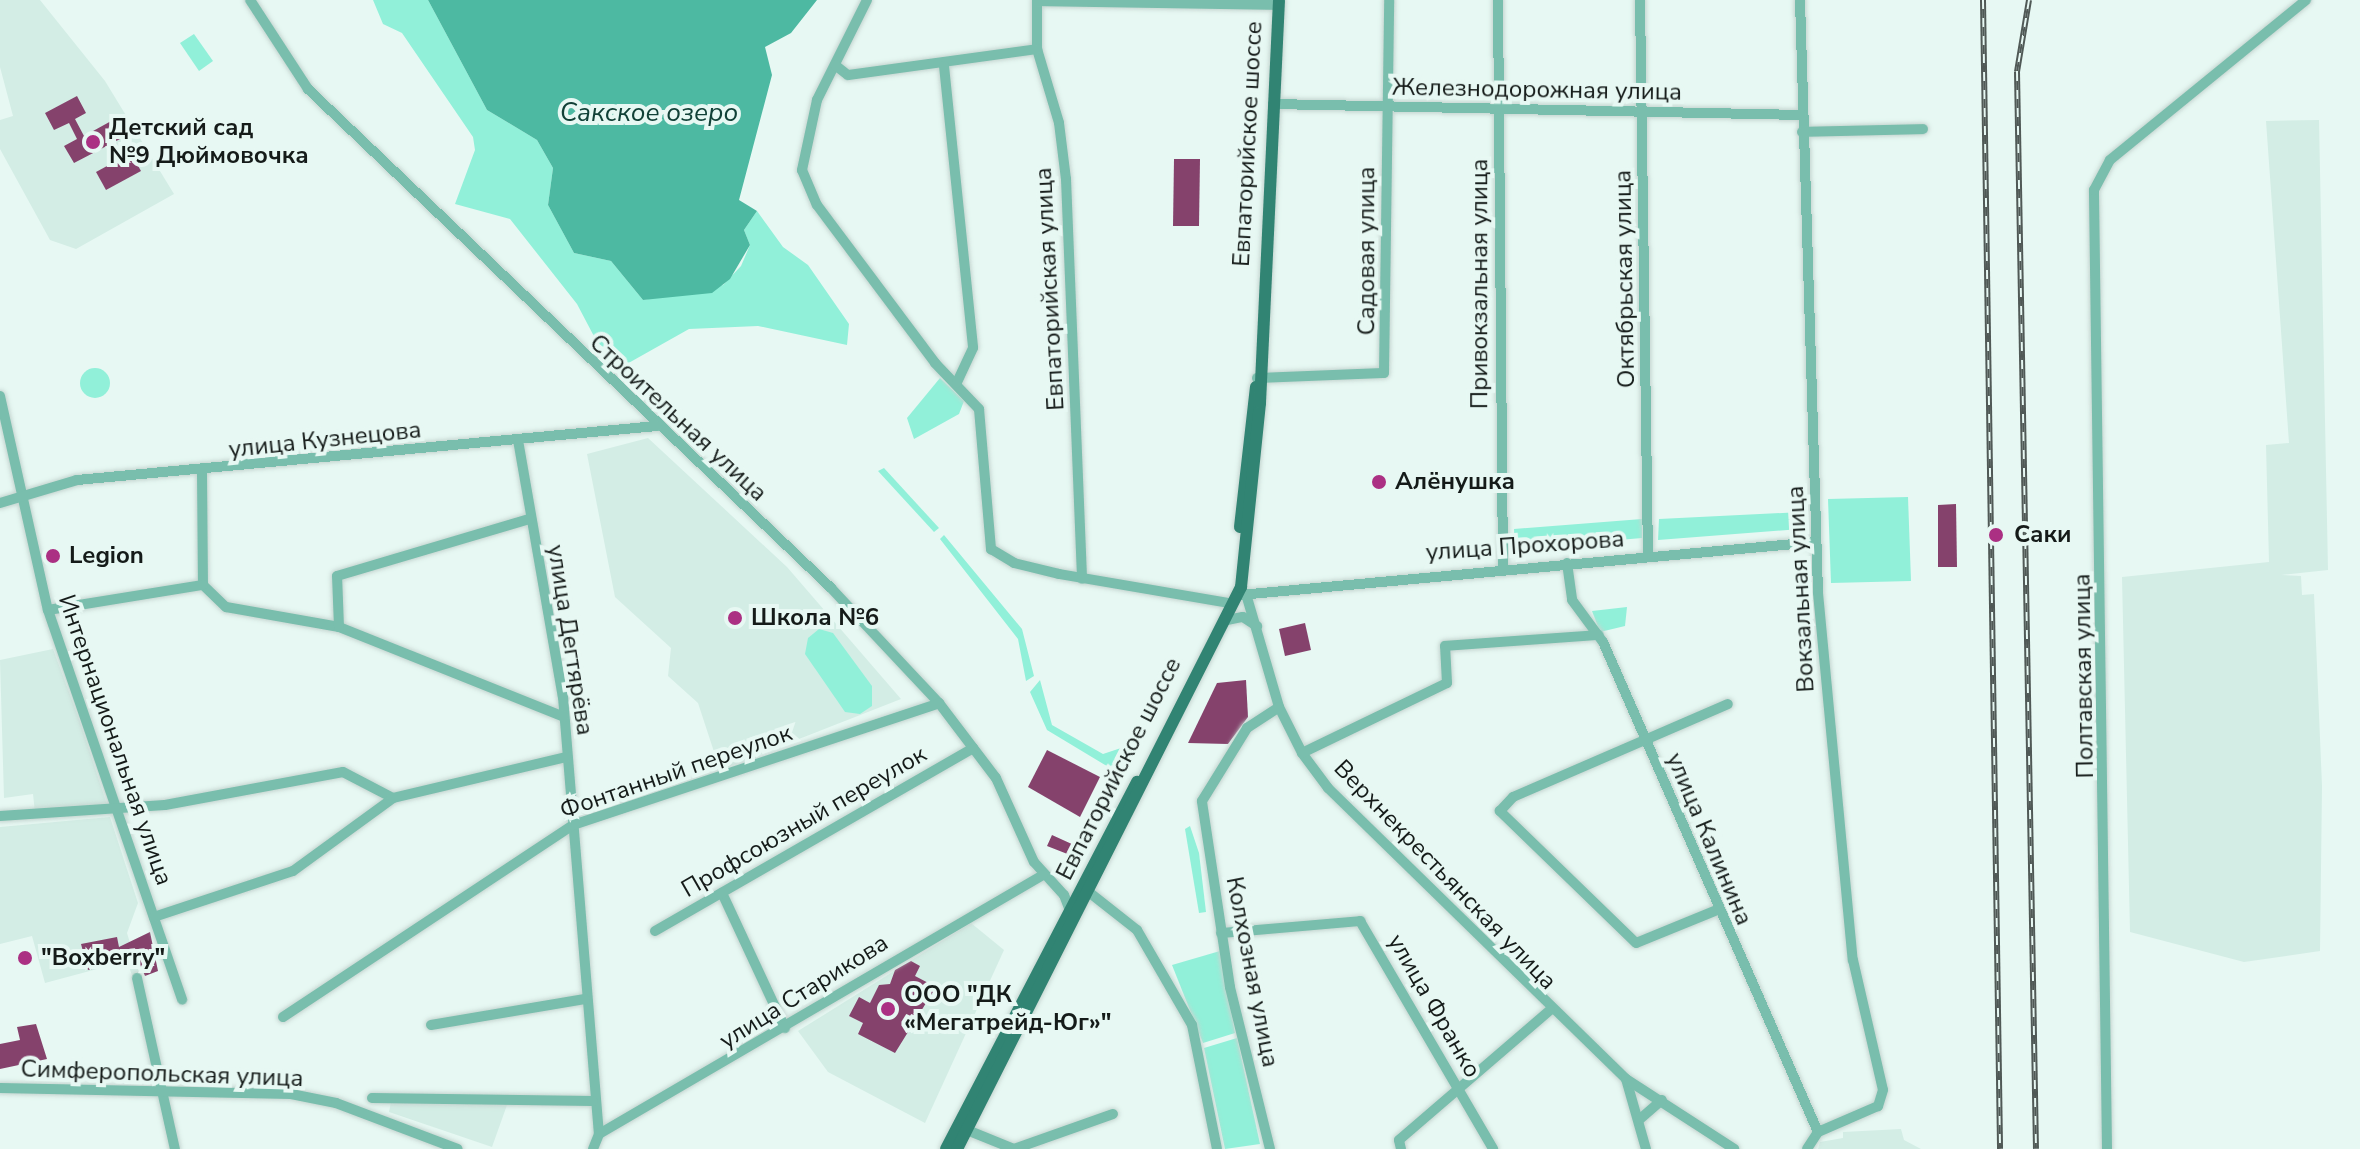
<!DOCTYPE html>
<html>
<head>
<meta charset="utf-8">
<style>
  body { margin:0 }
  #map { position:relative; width:2360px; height:1149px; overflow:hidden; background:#e7f8f3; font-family:"Nunito Sans",sans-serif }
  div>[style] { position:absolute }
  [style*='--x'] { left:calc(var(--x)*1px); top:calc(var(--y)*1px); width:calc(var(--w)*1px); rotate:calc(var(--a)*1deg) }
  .built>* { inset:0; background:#d3ede5 }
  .green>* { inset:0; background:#91f0d9 }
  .round { border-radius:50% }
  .water>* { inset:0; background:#4db9a2 }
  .building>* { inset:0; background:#85426c }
  .roads { filter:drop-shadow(0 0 2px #c5d5d0) drop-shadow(0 0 2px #c5d5d0) }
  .minor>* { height:10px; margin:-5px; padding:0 5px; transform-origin:5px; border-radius:5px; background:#79bead }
  .major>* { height:12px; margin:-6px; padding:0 6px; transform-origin:6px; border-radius:6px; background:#318473 }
  .rail>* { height:6px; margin-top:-3px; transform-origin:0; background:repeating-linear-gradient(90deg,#e7f8f3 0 9px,#505956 0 18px); box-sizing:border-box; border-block:2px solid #505956 }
  .dots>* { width:22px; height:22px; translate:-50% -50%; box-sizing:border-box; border:4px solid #e7f8f3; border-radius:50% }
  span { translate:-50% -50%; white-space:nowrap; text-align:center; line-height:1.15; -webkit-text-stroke:8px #e7f8f3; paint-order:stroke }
  .street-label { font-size:24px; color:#151b19 }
  .poi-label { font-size:24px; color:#151b19; font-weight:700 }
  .left { translate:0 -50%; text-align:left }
  .water-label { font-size:26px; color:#114137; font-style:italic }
</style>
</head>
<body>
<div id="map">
  <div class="built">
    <div style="clip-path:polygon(0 0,40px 0,105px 81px,174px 194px,76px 249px,50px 240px,0 149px,0 120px,13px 116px,0 67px)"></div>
    <div style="clip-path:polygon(2319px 120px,2328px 570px,2281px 575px,2301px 576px,2302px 595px,2314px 594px,2322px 786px,2320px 951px,2244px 962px,2130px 932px,2122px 577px,2269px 562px,2266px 445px,2289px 443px,2266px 121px)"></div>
    <div style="clip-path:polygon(648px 438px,787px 567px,901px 699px,720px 770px,698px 703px,668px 676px,671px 648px,615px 597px,587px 454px)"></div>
    <div style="clip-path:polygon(53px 649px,80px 722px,108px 808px,35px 813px,33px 794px,4px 798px,0 660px)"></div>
    <div style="clip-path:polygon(110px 817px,138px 903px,127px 933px,140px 976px,133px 978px,127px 961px,45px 983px,32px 936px,0 944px,0 827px)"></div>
    <div style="clip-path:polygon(971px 923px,1004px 950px,925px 1123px,828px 1072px,798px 1031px)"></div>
    <div style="clip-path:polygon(391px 1102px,507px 1105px,492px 1147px,389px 1112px)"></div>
    <div style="clip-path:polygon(1901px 1129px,1904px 1140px,1921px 1149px,1818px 1149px,1820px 1142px,1843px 1138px,1843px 1132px)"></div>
  </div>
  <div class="green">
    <div style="clip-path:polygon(373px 0,428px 0,487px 110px,537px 140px,553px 168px,548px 205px,574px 253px,611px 261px,643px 300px,723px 285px,741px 266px,750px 245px,744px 230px,757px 211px,783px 247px,808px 265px,849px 324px,847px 345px,758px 326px,689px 329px,625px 365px,597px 342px,577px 304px,510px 219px,455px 204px,475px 150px,473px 137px,402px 33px,383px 24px)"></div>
    <div style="clip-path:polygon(194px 34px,213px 61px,199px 71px,180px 43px)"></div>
    <div class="round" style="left:80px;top:368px;width:30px;height:30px"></div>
    <div style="clip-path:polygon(940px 378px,964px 401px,959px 414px,914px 439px,907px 418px)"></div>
    <div style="clip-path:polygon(884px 468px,939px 528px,934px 532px,878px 471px)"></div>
    <div style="clip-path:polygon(1908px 497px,1911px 581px,1831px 583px,1828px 499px)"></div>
    <div style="clip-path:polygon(1801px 512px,1800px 529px,1658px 540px,1659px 519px)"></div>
    <div style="clip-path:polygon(1642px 519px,1642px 538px,1515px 549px,1514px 529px)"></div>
    <div style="clip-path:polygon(944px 535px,1022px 629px,1034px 676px,1026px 681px,1018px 639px,940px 539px)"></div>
    <div style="clip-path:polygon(1627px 607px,1625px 626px,1600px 632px,1592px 611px)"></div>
    <div style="clip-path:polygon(819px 629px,833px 633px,872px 686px,872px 706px,860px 714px,845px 712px,805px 654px,808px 638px)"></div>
    <div style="clip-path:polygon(1040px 680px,1052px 725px,1103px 754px,1121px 748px,1134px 755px,1125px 777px,1047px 730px,1030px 692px)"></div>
    <div style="clip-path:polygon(1190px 826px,1199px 853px,1206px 912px,1199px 913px,1185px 829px)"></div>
    <div style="clip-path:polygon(1220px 951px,1235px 1033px,1203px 1043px,1172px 965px)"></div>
    <div style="clip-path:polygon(1237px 1038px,1260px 1144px,1225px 1149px,1204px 1048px)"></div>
  </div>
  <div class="water">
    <div style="clip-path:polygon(428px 0,817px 0,791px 33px,765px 47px,772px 75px,739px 200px,757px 211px,744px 230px,750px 245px,730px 279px,712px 293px,643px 300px,611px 261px,574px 253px,548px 205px,553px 168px,537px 140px,487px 110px)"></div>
  </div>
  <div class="building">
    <div style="clip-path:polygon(77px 96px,86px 113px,75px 119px,84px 136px,113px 120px,122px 138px,74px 163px,64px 146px,77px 139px,69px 123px,54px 130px,45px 113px)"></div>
    <div style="clip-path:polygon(131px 153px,141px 171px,106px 190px,96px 172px)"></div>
    <div style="clip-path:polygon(1174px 159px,1200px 159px,1199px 226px,1173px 226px)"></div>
    <div style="clip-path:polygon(1956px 504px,1957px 567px,1938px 567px,1938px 505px)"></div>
    <div style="clip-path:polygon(1305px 623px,1311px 650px,1285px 656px,1279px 629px)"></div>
    <div style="clip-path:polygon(1246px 680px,1248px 717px,1228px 744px,1188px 743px,1217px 683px)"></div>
    <div style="clip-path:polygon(1047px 750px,1100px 777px,1080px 817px,1028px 787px)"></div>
    <div style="clip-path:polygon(1052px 835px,1085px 850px,1077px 868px,1066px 863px,1070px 855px,1047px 846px)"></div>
    <div style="clip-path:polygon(150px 932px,158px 971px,145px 976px,137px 958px,88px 970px,81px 944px,117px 937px,119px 947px)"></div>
    <div style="clip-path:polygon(911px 961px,920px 966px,915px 976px,936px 987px,895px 1053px,858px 1034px,863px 1023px,849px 1016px,859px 997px,870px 1003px,879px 985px,890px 984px,895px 970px)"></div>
    <div style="clip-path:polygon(36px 1024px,47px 1059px,0 1069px,0 1044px,20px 1040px,17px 1027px)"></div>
  </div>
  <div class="roads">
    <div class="minor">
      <div style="--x:250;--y:0;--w:106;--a:56.9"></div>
      <div style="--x:308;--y:89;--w:723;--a:43.65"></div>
      <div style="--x:831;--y:588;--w:158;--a:46.8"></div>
      <div style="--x:939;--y:703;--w:94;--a:52.8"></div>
      <div style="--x:996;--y:778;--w:92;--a:65.7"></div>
      <div style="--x:1034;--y:862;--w:45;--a:47.7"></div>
      <div style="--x:1064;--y:895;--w:17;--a:69"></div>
      <div style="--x:867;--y:0;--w:112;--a:116.6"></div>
      <div style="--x:817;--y:100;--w:72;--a:102.1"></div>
      <div style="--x:802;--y:170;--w:38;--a:67"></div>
      <div style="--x:817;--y:205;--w:197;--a:53.2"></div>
      <div style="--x:935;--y:363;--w:64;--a:46.3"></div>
      <div style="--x:979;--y:409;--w:141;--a:85.1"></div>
      <div style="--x:991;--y:549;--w:27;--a:31"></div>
      <div style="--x:1014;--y:563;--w:46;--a:13.7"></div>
      <div style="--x:1059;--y:574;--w:171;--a:9.7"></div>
      <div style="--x:1037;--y:0;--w:49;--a:90"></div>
      <div style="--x:1037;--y:49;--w:77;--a:73.4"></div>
      <div style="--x:1059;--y:123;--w:56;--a:82.9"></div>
      <div style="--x:1066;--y:179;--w:400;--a:87.7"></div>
      <div style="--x:1498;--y:0;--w:568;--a:89.5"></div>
      <div style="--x:1640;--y:0;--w:557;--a:89.18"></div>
      <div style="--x:1800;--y:0;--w:593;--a:88.26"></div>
      <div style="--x:1818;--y:593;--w:369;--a:84.6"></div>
      <div style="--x:1853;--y:960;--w:133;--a:77"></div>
      <div style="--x:1883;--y:1090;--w:17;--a:107"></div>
      <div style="--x:1878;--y:1106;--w:65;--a:156.6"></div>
      <div style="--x:1818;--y:1132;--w:20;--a:123"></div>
      <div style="--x:1037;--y:1;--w:242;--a:0.9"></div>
      <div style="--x:835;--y:65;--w:16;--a:38"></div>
      <div style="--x:848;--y:75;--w:191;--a:-7.8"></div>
      <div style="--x:944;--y:66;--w:283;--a:84.1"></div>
      <div style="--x:973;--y:348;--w:38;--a:115"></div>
      <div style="--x:1273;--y:104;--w:529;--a:1.19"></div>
      <div style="--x:1802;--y:132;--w:121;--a:-1.4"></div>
      <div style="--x:1257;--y:378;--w:127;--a:-2.3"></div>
      <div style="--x:1384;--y:373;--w:373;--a:-89.2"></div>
      <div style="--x:0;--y:396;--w:219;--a:77.4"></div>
      <div style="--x:48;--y:610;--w:412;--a:71"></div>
      <div style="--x:518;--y:440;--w:261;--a:80.1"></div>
      <div style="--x:563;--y:697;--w:438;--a:85.3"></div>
      <div style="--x:202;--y:473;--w:112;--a:89.5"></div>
      <div style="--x:0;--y:503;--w:80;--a:-16.6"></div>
      <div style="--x:77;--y:480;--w:583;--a:-5.32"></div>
      <div style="--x:1567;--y:563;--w:37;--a:82"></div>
      <div style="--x:1572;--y:600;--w:52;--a:53.6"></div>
      <div style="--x:1603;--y:642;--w:535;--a:66.31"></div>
      <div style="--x:203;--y:585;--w:32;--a:44"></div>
      <div style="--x:226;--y:607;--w:115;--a:10"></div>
      <div style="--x:339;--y:627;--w:242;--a:21.8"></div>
      <div style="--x:1246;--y:594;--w:118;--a:73.7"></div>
      <div style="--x:1279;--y:707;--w:51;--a:63.4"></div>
      <div style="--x:1302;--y:753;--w:44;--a:53.4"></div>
      <div style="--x:1328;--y:788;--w:417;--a:44.3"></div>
      <div style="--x:1626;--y:1079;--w:73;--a:74.1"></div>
      <div style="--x:1240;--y:595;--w:578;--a:-5.26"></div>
      <div style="--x:48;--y:610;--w:157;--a:-9.2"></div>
      <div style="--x:1227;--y:620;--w:16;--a:-11"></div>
      <div style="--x:1243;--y:617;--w:17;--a:33"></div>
      <div style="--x:339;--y:627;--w:51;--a:-92.2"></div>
      <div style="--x:337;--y:576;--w:201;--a:-16.5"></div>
      <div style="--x:1302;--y:753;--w:161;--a:-25.8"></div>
      <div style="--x:1447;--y:683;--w:37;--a:-93"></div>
      <div style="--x:1445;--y:646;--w:154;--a:-4.1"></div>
      <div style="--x:0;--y:816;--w:165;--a:-3.8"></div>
      <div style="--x:165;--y:805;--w:181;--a:-10.5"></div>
      <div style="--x:343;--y:772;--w:56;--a:27.5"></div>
      <div style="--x:722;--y:893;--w:149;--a:65"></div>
      <div style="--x:1090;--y:893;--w:60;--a:38.2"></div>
      <div style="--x:1137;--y:930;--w:110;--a:59.9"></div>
      <div style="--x:1192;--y:1025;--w:126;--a:78.6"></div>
      <div style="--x:1717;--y:910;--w:87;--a:157.8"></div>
      <div style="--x:1636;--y:943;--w:190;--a:-135.9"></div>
      <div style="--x:1500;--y:811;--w:19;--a:-47"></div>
      <div style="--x:1513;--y:797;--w:234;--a:-23.4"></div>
      <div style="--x:154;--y:917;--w:146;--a:-18.3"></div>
      <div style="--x:293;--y:871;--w:124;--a:-36.1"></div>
      <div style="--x:393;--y:798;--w:179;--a:-13.3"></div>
      <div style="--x:655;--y:931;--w:367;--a:-29.9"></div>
      <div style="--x:1221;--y:933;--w:140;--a:-4.9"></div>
      <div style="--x:1360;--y:921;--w:264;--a:59.7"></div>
      <div style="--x:137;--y:978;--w:175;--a:77.5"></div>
      <div style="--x:283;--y:1017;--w:348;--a:-33.5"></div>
      <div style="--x:573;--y:825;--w:386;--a:-18.4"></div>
      <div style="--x:431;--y:1025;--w:156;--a:-9.6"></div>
      <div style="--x:1626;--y:1079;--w:129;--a:32.9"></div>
      <div style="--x:0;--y:1088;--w:291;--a:1.2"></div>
      <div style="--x:291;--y:1094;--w:46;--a:11.3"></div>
      <div style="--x:336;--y:1103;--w:130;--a:20.7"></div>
      <div style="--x:372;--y:1098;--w:221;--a:0.8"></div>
      <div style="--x:1640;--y:1119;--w:29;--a:-41"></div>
      <div style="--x:967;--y:1130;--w:51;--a:22"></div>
      <div style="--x:593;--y:1149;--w:16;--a:-68"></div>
      <div style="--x:599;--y:1134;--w:514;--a:-30.26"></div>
      <div style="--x:1014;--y:1149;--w:105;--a:-19.5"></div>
      <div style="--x:1270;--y:1149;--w:167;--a:-103.9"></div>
      <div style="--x:1230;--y:987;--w:188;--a:-98.6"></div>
      <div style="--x:1202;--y:801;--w:86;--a:-58.3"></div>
      <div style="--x:1247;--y:728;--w:38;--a:-33"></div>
      <div style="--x:1401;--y:1149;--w:9;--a:-103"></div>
      <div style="--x:1399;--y:1140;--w:199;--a:-40.7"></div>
      <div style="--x:2107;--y:1149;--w:959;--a:-90.78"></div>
      <div style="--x:2094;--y:190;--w:34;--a:-62"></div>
      <div style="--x:2110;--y:160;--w:253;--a:-39.2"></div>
    </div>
    <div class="major">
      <div style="--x:1240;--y:527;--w:141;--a:-83.5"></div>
      <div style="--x:946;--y:1149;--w:414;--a:-62.5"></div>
      <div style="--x:957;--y:1149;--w:630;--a:-63.19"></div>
      <div style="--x:1241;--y:587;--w:185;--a:-84.1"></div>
      <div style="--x:1260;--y:403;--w:403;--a:-87.3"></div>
    </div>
  </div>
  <div class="rail">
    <div style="--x:1983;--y:0;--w:1149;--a:89.15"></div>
    <div style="--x:2029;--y:0;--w:73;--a:99.5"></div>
    <div style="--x:2017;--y:72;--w:1077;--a:88.99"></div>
  </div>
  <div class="dots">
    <div style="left:93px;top:142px;background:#ab3083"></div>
    <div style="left:1379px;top:482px;background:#ab3083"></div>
    <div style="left:1996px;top:535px;background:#ab3083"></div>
    <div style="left:53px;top:556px;background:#ab3083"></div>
    <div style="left:735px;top:618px;background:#ab3083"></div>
    <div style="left:25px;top:958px;background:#ab3083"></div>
    <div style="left:888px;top:1009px;background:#ab3083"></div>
  </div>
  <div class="street-label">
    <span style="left:1537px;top:90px;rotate:1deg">Железнодорожная улица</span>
    <span style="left:1248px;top:144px;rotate:-87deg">Евпаторийское шоссе</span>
    <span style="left:1367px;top:251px;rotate:-90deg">Садовая улица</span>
    <span style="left:1625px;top:279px;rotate:-91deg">Октябрьская улица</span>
    <span style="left:1480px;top:284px;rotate:-90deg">Привокзальная улица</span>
    <span style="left:1050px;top:289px;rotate:-93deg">Евпаторийская улица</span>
    <span style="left:678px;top:418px;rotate:43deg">Строительная улица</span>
    <span style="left:325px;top:440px;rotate:-6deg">улица Кузнецова</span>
    <span style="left:1525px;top:546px;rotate:-4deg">улица Прохорова</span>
    <span style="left:1801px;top:589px;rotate:-93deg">Вокзальная улица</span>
    <span style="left:570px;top:640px;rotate:81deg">улица Дегтярёва</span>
    <span style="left:2084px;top:676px;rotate:-91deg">Полтавская улица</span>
    <span style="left:115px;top:740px;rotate:71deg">Интернациональная улица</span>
    <span style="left:1119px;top:769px;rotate:-63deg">Евпаторийское шоссе</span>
    <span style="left:676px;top:772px;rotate:-19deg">Фонтанный переулок</span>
    <span style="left:804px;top:822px;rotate:-30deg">Профсоюзный переулок</span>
    <span style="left:1709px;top:839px;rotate:67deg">улица Калинина</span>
    <span style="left:1445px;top:875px;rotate:46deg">Верхнекрестьянская улица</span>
    <span style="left:1252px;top:972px;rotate:79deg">Колхозная улица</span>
    <span style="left:804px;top:992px;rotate:-32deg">улица Старикова</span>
    <span style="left:1434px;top:1006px;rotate:60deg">улица Франко</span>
    <span style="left:162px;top:1074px;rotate:2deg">Симферопольская улица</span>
  </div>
  <div class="poi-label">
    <span class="left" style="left:109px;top:142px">Детский сад<br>№9 Дюймовочка</span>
    <span class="left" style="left:1395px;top:482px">Алёнушка</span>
    <span class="left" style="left:2014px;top:535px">Саки</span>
    <span class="left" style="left:69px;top:556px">Legion</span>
    <span class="left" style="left:751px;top:618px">Школа №6</span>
    <span class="left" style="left:41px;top:958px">"Boxberry"</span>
    <span class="left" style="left:904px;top:1009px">ООО "ДК<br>«Мегатрейд-Юг»"</span>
  </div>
  <div class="water-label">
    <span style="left:649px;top:113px">Сакское озеро</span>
  </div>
</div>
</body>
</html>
